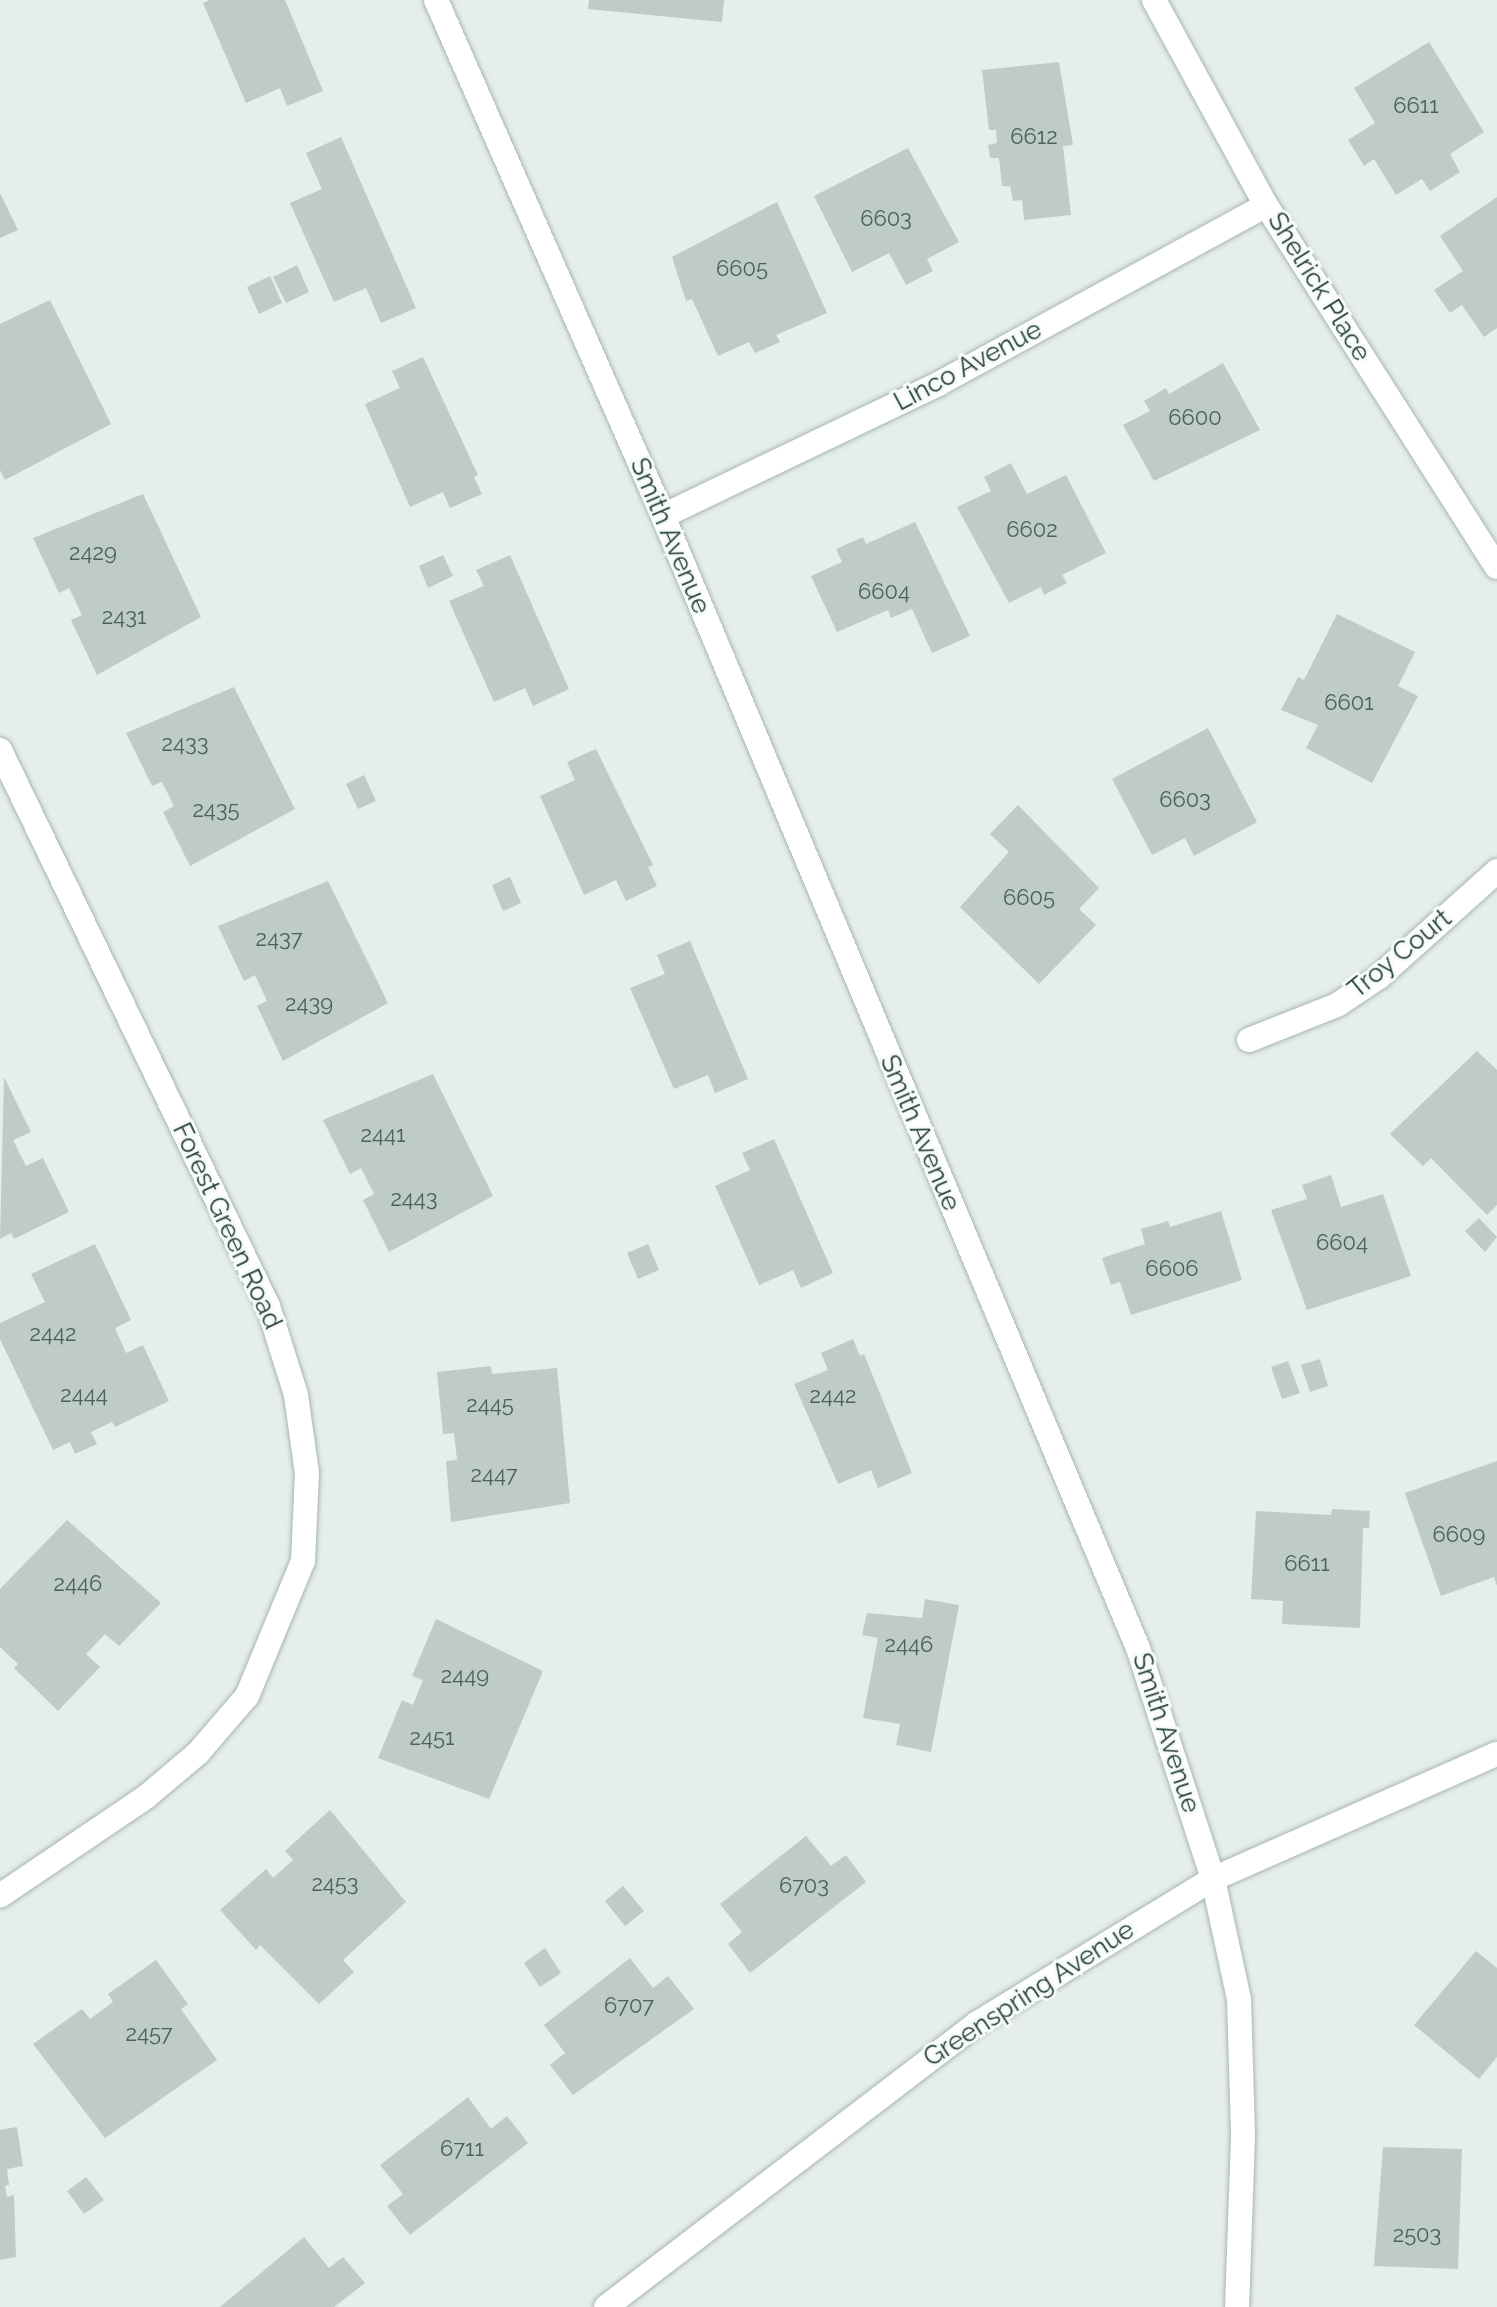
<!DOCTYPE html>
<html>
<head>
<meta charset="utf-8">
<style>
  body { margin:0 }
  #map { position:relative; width:1497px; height:2307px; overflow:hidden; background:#e5eeea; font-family:Raleway,sans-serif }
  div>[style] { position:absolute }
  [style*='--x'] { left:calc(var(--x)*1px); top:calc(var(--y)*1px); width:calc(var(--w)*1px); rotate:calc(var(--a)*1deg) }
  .building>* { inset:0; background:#becbc6 }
  .roads { filter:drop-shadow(0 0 2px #a8b6b1) drop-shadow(0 0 2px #a8b6b1) }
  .street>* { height:24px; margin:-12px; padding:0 12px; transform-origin:12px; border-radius:12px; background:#fff }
  .secondary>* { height:24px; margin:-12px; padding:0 12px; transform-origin:12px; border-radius:12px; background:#fff }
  span { translate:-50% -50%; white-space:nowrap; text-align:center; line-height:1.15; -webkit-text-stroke:6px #f6faf8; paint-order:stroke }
  .number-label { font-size:22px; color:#4b625c }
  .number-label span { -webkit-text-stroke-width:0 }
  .street-label { font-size:26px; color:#253f39 }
</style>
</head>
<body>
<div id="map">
  <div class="building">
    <div style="clip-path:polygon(210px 0,285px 0,323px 91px,287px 106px,280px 88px,246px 103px,203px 3px)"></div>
    <div style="clip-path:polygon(589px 0,724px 0,722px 22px,588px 9px)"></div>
    <div style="clip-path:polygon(1429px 42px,1484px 132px,1450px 154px,1460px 172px,1430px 191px,1422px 179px,1396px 195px,1374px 159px,1364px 166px,1348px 140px,1375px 123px,1354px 88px)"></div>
    <div style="clip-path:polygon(1059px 62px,1073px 145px,1063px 146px,1071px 215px,1024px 220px,1022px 200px,1013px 201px,1010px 186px,1002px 186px,999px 158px,990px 158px,988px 145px,997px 143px,996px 130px,989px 130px,982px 70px)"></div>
    <div style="clip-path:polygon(341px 137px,416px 308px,381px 323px,366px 288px,334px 302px,290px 203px,322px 189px,306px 153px)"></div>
    <div style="clip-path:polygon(908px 148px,959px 242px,927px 259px,933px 271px,906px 285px,889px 253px,852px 272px,814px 196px)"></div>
    <div style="clip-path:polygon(0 193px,18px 230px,0 238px)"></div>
    <div style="clip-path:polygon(1497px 197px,1497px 328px,1484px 337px,1462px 305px,1450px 313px,1434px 290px,1463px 271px,1440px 236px)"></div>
    <div style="clip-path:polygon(777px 202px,827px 313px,776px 335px,780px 342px,755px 353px,749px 342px,718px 356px,692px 299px,686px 301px,672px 257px)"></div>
    <div style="clip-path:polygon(297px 265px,309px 292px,286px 303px,273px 277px)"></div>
    <div style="clip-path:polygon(270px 276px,282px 303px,259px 314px,247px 287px)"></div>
    <div style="clip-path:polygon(50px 300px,111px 424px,5px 480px,0 470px,0 324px)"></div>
    <div style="clip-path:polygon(423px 357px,478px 475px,474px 477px,482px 494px,450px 508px,443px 492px,410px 507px,365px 404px,400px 388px,392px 371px)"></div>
    <div style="clip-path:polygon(1223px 363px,1260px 430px,1154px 481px,1123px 425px,1150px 411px,1144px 401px,1166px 388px,1169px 394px)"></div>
    <div style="clip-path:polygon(1011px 463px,1027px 494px,1066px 475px,1106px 553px,1062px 575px,1067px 583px,1044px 595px,1041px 587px,1009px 603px,957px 507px,991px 491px,984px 477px)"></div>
    <div style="clip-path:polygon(143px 494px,201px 617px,97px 675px,71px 620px,82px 615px,69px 588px,59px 593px,33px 538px)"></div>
    <div style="clip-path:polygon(915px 522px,970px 636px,932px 653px,912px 609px,891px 618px,888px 610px,837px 632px,811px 576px,842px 562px,836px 549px,863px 537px,866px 544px)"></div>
    <div style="clip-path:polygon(443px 555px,453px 576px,428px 588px,419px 566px)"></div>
    <div style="clip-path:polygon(510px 555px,569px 689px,533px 706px,525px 688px,494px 702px,449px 601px,484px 586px,476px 570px)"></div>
    <div style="clip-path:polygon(1337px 614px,1415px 652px,1398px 686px,1418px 696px,1372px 783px,1306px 748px,1318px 725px,1281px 710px,1298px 677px,1304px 680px)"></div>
    <div style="clip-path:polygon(234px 687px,295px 809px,190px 866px,163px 812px,174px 806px,162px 782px,152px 786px,126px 733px)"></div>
    <div style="clip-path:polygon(1208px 728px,1257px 822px,1194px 856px,1185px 838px,1152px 855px,1112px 779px)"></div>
    <div style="clip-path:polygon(596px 749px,653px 865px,648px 867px,657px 886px,626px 901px,616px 880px,584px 895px,540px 796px,575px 780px,567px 762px)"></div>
    <div style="clip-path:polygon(364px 775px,376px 801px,358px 809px,346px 784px)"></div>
    <div style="clip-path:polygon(1018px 805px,1099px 888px,1079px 909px,1096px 925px,1039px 984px,960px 907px,1009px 852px,990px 834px)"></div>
    <div style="clip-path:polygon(510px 877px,521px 903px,503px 911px,492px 885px)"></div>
    <div style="clip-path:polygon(328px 881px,388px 1003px,283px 1061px,257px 1006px,267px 1001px,255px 975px,244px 981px,218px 926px)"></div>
    <div style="clip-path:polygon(690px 941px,748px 1079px,715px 1093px,708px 1075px,674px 1089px,630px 988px,665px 974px,657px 955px)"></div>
    <div style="clip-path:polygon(1477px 1051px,1497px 1070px,1497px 1205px,1487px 1215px,1431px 1158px,1423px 1166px,1390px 1134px)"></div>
    <div style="clip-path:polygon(433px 1074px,493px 1196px,389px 1252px,363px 1200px,374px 1194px,361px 1168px,350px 1174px,323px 1120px)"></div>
    <div style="clip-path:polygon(4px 1077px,31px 1132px,13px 1140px,26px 1166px,43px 1158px,69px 1212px,14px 1239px,11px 1233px,0 1239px)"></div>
    <div style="clip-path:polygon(774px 1139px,833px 1273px,801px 1288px,793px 1270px,759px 1285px,715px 1186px,750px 1170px,742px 1153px)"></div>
    <div style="clip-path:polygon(1331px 1175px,1341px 1207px,1383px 1194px,1411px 1276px,1307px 1310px,1271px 1210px,1307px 1199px,1302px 1185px)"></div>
    <div style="clip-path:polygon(1221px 1211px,1242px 1280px,1131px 1315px,1120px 1282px,1111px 1285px,1102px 1258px,1145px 1244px,1141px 1229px,1168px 1221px,1170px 1227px)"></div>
    <div style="clip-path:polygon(1479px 1218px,1497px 1237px,1485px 1252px,1465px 1231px)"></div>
    <div style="clip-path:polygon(95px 1244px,131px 1320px,115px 1328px,126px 1353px,143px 1345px,169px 1401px,115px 1427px,112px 1422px,91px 1432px,97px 1444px,75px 1454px,70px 1442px,53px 1450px,0 1339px,0 1323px,45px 1302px,31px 1274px)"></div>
    <div style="clip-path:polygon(648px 1244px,659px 1270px,638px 1279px,627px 1253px)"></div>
    <div style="clip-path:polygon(853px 1339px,860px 1356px,864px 1354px,912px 1473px,878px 1488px,871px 1470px,838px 1484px,794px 1384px,828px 1370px,821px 1353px)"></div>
    <div style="clip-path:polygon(1320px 1359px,1328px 1386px,1310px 1392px,1301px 1365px)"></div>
    <div style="clip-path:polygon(1288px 1361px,1300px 1393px,1282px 1399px,1271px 1367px)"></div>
    <div style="clip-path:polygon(491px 1366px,492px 1374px,557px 1368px,570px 1503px,451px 1522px,446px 1461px,457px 1460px,454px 1433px,443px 1434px,437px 1372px)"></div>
    <div style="clip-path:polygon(1497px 1461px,1497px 1586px,1494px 1577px,1441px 1596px,1405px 1493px)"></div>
    <div style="clip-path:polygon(1332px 1509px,1370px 1511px,1369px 1528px,1363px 1528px,1360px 1628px,1282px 1624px,1283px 1601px,1251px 1599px,1256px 1511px,1331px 1515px)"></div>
    <div style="clip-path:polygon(67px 1520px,161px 1603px,119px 1646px,105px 1634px,86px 1654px,100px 1667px,58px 1711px,14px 1668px,18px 1664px,0 1647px,0 1589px)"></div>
    <div style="clip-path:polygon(925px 1599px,959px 1605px,931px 1752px,896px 1745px,900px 1724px,863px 1718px,878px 1638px,862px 1635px,867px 1613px,922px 1618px)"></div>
    <div style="clip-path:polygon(436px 1619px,543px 1671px,489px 1799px,378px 1758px,402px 1700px,413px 1705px,423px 1680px,412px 1676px)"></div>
    <div style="clip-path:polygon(330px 1810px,406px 1902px,343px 1960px,354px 1972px,319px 2004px,260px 1945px,256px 1950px,220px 1910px,266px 1869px,273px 1878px,293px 1860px,285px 1851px)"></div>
    <div style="clip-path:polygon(806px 1836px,831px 1866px,846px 1855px,866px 1882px,750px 1973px,728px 1944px,742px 1932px,720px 1904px)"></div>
    <div style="clip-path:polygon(623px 1886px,644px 1911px,625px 1926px,605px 1901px)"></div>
    <div style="clip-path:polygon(545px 1948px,561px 1973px,540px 1987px,524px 1963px)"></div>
    <div style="clip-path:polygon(1476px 1951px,1497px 1968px,1497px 2057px,1479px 2079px,1414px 2025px)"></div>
    <div style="clip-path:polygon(630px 1958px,653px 1988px,668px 1976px,694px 2009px,573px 2095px,550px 2065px,565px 2053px,544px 2025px)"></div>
    <div style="clip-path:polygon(156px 1960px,188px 2004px,181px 2009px,217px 2060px,105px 2138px,33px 2044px,82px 2009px,90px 2019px,113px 2002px,108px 1994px)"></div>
    <div style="clip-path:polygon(468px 2097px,491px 2129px,507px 2116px,528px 2143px,410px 2235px,387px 2206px,403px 2194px,380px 2165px)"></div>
    <div style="clip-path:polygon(17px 2127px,23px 2166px,7px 2169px,9px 2185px,5px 2186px,7px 2197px,14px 2195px,16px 2257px,0 2260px,0 2130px)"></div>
    <div style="clip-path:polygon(1383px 2147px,1462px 2149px,1458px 2269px,1374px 2266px)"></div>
    <div style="clip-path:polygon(86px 2177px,104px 2200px,84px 2214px,67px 2191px)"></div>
    <div style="clip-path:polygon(304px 2237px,329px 2268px,343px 2257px,365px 2283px,334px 2307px,220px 2307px)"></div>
  </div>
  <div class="roads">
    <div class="street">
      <div style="--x:1154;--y:0;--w:234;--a:61.4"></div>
      <div style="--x:1266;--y:205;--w:429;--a:57.5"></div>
      <div style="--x:663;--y:516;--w:307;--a:-25.6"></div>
      <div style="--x:940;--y:383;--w:371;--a:-28.6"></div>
      <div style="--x:0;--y:750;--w:617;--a:64.27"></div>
      <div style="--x:268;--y:1306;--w:93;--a:72.5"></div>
      <div style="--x:296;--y:1395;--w:79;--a:82"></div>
      <div style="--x:307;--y:1473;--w:88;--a:92.6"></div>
      <div style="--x:303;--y:1561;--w:146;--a:112.5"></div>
      <div style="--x:247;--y:1696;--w:75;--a:130.7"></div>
      <div style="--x:198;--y:1753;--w:68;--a:139.8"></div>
      <div style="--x:146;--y:1797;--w:176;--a:145.9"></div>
      <div style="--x:1249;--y:1040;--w:95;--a:-21.7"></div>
      <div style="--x:1337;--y:1005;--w:50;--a:-33.7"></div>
      <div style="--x:1379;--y:977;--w:159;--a:-41.9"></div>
    </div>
    <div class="secondary">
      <div style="--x:436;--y:0;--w:564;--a:66.25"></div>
      <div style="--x:663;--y:516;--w:1228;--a:67.24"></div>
      <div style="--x:1138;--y:1648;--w:243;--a:72"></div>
      <div style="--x:1213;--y:1879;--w:123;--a:77.8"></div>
      <div style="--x:1239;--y:1999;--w:138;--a:88.3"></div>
      <div style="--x:1243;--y:2137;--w:170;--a:92"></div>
      <div style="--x:606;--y:2307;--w:466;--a:-37.4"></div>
      <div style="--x:976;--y:2024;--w:278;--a:-31.5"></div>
      <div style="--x:1213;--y:1879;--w:310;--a:-23.8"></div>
    </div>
  </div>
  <div class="number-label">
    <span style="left:1416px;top:106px">6611</span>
    <span style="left:1034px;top:137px">6612</span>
    <span style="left:886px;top:219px">6603</span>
    <span style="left:742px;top:269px">6605</span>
    <span style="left:1195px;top:418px">6600</span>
    <span style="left:1032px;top:530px">6602</span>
    <span style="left:93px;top:553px">2429</span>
    <span style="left:884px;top:592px">6604</span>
    <span style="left:124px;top:617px">2431</span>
    <span style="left:1349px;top:703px">6601</span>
    <span style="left:185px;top:744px">2433</span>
    <span style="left:1185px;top:800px">6603</span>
    <span style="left:216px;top:810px">2435</span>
    <span style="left:1029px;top:898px">6605</span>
    <span style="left:279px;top:939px">2437</span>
    <span style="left:309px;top:1004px">2439</span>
    <span style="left:383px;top:1135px">2441</span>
    <span style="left:414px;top:1199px">2443</span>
    <span style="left:1342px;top:1243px">6604</span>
    <span style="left:1172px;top:1269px">6606</span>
    <span style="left:53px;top:1334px">2442</span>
    <span style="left:84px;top:1395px">2444</span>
    <span style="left:833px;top:1396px">2442</span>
    <span style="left:490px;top:1405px">2445</span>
    <span style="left:494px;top:1475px">2447</span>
    <span style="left:1459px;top:1535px">6609</span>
    <span style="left:1307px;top:1564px">6611</span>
    <span style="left:78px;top:1584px">2446</span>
    <span style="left:909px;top:1645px">2446</span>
    <span style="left:465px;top:1676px">2449</span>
    <span style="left:432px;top:1738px">2451</span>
    <span style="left:335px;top:1884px">2453</span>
    <span style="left:804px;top:1886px">6703</span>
    <span style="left:629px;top:2006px">6707</span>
    <span style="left:149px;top:2034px">2457</span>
    <span style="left:462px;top:2149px">6711</span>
    <span style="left:1417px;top:2235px">2503</span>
  </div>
  <div class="street-label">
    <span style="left:1319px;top:287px;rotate:58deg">Shelrick Place</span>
    <span style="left:968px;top:366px;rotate:-28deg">Linco Avenue</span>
    <span style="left:670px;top:536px;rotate:67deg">Smith Avenue</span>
    <span style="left:1400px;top:954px;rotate:-39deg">Troy Court</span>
    <span style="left:920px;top:1133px;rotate:67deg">Smith Avenue</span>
    <span style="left:227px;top:1226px;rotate:65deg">Forest Green Road</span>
    <span style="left:1166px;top:1733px;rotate:72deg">Smith Avenue</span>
    <span style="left:1029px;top:1994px;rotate:-33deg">Greenspring Avenue</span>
  </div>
</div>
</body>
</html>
